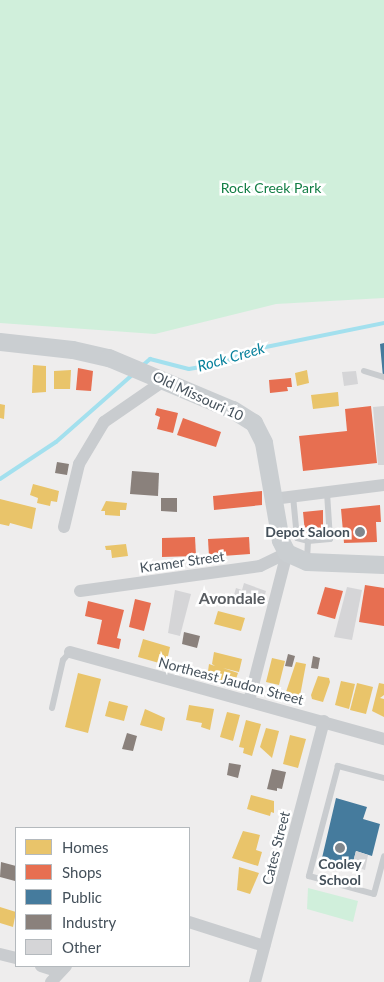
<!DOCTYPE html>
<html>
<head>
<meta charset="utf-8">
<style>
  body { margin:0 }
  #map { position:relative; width:384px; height:982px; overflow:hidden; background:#eeeded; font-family:Lato,sans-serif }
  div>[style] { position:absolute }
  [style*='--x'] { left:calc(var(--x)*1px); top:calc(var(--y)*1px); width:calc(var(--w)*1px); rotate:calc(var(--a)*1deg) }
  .green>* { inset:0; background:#d0efdb }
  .homes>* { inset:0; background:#e9c46a }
  .shops>* { inset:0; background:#e76f51 }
  .public>* { inset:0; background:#457b9d }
  .industry>* { inset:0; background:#8a817c }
  .stream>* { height:4px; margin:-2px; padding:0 2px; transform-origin:2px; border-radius:2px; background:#a3e0ee }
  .building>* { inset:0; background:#d5d5d7 }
  .lane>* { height:6px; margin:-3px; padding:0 3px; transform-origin:3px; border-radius:3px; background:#c9cccf }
  .street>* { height:12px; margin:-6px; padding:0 6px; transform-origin:6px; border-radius:6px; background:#c9cccf }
  .secondary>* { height:18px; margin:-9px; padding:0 9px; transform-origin:9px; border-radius:9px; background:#caced1 }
  .dots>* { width:14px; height:14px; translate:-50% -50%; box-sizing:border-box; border:2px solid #fff; border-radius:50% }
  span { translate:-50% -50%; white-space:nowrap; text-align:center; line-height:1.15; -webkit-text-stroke:5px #fff; paint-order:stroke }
  .park-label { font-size:14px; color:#137e45 }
  .street-label { font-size:14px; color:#44505a }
  .poi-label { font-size:14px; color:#44505a; font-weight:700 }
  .right { translate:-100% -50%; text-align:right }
  .water-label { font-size:15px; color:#07819c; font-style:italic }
  .quarter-label { font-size:16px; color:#595d62; font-weight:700 }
  .legend { position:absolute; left:15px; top:827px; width:175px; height:140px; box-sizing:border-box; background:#fff; border:1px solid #b4b9bd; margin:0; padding:6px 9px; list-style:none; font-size:15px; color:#44505a }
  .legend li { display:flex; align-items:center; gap:10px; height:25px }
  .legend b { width:25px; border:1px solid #b4b9bd }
</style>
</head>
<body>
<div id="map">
  <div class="green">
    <div style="clip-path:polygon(0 0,384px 0,384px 298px,276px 304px,155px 334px,0 323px)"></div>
    <div style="clip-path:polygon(308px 888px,358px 901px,353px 922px,307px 909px)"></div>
  </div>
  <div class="homes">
    <div style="clip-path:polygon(33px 365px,46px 366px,46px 392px,32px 393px)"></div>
    <div style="clip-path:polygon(71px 370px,70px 389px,54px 389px,54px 371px)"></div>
    <div style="clip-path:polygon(307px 370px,309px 383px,297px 386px,295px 373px)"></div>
    <div style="clip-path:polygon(338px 392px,339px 406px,313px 409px,311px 395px)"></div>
    <div style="clip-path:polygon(0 404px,5px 405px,4px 419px,0 418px)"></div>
    <div style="clip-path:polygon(33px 484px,59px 491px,57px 502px,51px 501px,50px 506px,37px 503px,38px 498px,30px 495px)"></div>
    <div style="clip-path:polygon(0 499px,36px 508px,32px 529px,10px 523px,9px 526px,0 524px)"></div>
    <div style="clip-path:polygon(106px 501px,127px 503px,126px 510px,120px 510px,120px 516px,105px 515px,105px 511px,101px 511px)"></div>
    <div style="clip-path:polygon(126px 544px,128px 556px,112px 558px,111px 550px,106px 550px,105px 546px)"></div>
    <div style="clip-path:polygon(218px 611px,245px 618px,241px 631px,214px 624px)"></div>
    <div style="clip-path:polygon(143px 639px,170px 647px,166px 665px,138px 657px)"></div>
    <div style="clip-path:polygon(214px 652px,242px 659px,239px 672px,223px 668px,238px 673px,234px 685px,207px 678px,209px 664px,215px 666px,212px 664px)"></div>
    <div style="clip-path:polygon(272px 658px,285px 661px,279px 685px,266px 682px)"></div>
    <div style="clip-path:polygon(296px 662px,306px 664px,300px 696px,286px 692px)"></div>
    <div style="clip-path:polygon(78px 673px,101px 679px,88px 733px,65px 727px)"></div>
    <div style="clip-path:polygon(318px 676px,329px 678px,330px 682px,323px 702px,312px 699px,311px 695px)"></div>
    <div style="clip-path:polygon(341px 681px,355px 684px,349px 709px,335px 705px)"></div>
    <div style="clip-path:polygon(357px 683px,373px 687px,366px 714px,350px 710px)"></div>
    <div style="clip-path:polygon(379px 683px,384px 684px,384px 695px,380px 698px,384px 699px,384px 717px,372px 711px)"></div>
    <div style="clip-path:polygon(109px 701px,128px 706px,124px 721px,105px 716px)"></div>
    <div style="clip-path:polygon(189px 705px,214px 709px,210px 730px,201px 727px,202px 723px,186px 720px)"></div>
    <div style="clip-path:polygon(145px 709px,165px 718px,162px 731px,140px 725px)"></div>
    <div style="clip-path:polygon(227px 712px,240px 715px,233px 741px,220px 737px)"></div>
    <div style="clip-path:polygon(246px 720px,261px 724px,252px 756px,243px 753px,244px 748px,239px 747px)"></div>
    <div style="clip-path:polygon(266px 728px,279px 731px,272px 758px,260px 747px)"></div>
    <div style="clip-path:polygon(290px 735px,306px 739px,298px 768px,283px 764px)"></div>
    <div style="clip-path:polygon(251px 795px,274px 801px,274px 813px,271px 812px,270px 816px,247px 809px)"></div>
    <div style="clip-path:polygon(243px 831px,260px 835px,256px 850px,262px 852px,258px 866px,232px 858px)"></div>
    <div style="clip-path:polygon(239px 867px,259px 873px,250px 894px,237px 890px)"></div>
    <div style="clip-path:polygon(0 907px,16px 912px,13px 927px,0 923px)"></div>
  </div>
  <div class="shops">
    <div style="clip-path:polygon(78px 368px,93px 371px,91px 391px,76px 390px)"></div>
    <div style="clip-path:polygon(291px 378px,292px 387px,287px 387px,288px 391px,270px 393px,269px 380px)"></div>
    <div style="clip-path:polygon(371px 406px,377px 463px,303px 471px,299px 436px,347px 431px,345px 409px)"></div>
    <div style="clip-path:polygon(157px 408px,178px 413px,173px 433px,157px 429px,160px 417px,155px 415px)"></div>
    <div style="clip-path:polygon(183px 418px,221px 432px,216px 447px,177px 435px)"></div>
    <div style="clip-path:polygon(262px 491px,262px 505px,214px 510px,213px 496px)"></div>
    <div style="clip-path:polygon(380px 505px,381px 522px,376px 522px,377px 542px,344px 543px,341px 509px)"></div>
    <div style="clip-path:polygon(323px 510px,323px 532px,305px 533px,303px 512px)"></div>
    <div style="clip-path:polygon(195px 537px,196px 556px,162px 557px,162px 538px)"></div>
    <div style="clip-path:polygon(249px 537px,250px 554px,209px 557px,208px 539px)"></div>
    <div style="clip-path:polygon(365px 585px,384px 588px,384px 626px,359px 622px)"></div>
    <div style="clip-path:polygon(325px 587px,343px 591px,335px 619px,317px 614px)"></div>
    <div style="clip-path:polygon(135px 599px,151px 603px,144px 631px,129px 627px)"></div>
    <div style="clip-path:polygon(88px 601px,124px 610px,117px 638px,121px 639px,119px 649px,97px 644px,102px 620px,85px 616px)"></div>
  </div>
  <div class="public">
    <div style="clip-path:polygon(384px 343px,384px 377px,383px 377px,380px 344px)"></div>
    <div style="clip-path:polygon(336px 798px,367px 807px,363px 819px,380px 824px,372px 856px,356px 851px,352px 866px,322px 858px)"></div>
  </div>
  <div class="industry">
    <div style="clip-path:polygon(57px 462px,69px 464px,67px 475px,55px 473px)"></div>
    <div style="clip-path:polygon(132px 471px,159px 473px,158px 496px,130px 494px)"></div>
    <div style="clip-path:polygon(161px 498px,177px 498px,177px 512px,161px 511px)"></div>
    <div style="clip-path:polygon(184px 632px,200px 636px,197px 648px,182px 644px)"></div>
    <div style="clip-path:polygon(288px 654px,295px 656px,292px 667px,285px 666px)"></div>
    <div style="clip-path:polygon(313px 656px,320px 658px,318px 669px,311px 668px)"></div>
    <div style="clip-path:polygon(127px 733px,137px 736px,133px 751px,122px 749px)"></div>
    <div style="clip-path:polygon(229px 763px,241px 765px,238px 778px,227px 775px)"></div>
    <div style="clip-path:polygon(272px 769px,286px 772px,282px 789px,277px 788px,277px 791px,267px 789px)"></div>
    <div style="clip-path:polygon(1px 862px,16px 866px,15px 881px,0 877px)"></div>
  </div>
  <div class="stream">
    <div style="--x:142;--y:366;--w:11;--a:-41"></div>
    <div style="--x:150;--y:359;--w:40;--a:14.4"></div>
    <div style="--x:189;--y:369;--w:29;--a:-10"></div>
    <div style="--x:218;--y:364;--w:41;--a:-21.5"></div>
    <div style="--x:256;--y:349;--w:131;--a:-11.5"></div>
    <div style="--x:0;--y:479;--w:67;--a:-33.5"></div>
    <div style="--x:56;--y:442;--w:103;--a:-41.4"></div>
  </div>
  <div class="building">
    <div style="clip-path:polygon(356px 371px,358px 384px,344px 386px,342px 372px)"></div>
    <div style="clip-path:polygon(384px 406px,384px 465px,378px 465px,373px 407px)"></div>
    <div style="clip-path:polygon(244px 583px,266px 591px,262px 605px,233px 598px,236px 588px,242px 590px)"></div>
    <div style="clip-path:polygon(347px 587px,362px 590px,352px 640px,334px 637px)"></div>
    <div style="clip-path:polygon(175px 590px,191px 594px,180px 636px,168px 633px)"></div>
    <div style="clip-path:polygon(356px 851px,368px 855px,365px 870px,352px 866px)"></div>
  </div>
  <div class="lane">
    <div style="--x:364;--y:371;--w:21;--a:17"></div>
    <div style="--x:293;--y:496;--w:42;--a:84.6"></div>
    <div style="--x:297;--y:538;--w:11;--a:15"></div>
    <div style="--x:307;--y:560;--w:19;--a:-87"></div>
    <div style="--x:308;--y:541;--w:22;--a:-5"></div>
    <div style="--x:330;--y:539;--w:47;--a:-93.7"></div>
    <div style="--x:52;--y:708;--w:49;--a:-77.1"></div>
    <div style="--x:63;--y:660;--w:11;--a:-49"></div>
    <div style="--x:384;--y:778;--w:48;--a:-165.4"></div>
    <div style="--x:338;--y:766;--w:114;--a:104.8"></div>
    <div style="--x:309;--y:876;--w:67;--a:15.5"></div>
    <div style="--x:374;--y:894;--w:39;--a:-75"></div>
  </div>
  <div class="street">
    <div style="--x:273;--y:499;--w:112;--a:-7.2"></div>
    <div style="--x:64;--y:527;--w:65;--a:-76.6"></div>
    <div style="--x:79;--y:464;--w:49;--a:-59.2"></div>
    <div style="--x:104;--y:422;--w:70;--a:-34.6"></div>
    <div style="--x:80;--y:591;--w:182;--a:-7.9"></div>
    <div style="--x:260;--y:566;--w:30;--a:-26"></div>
    <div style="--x:70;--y:652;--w:326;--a:15.5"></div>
    <div style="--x:249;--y:701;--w:153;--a:-75.6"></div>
    <div style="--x:189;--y:922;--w:79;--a:17.7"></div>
    <div style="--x:0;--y:954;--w:16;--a:14"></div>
    <div style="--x:41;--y:966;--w:19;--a:18"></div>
    <div style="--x:51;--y:982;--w:22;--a:-47"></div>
    <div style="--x:255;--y:982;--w:270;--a:-75.2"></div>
  </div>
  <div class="secondary">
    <div style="--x:0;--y:342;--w:73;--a:6.3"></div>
    <div style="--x:73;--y:350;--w:37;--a:13"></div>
    <div style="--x:109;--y:358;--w:134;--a:22.8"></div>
    <div style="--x:233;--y:410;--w:25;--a:32"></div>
    <div style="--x:254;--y:423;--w:22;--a:63"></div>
    <div style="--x:264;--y:443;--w:99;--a:80.2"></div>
    <div style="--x:281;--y:541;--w:13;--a:63"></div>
    <div style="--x:287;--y:553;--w:22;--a:24"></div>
    <div style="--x:307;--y:562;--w:77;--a:2.2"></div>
  </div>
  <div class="dots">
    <div style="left:360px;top:532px;background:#80878d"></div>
    <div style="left:340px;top:848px;background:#80878d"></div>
  </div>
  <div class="park-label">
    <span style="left:271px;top:188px">Rock Creek Park</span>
  </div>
  <div class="street-label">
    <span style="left:198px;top:396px;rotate:25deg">Old Missouri 10</span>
    <span style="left:182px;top:562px;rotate:-8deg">Kramer Street</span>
    <span style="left:231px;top:681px;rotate:15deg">Northeast Jaudon Street</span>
    <span style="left:276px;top:848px;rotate:-76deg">Cates Street</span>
  </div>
  <div class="poi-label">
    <span class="right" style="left:350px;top:532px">Depot Saloon</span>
    <span style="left:340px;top:872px">Cooley<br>School</span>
  </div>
  <div class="water-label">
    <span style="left:231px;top:357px;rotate:-16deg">Rock Creek</span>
  </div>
  <div class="quarter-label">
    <span style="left:232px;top:598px">Avondale</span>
  </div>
  <ul class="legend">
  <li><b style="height:14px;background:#e9c46a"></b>Homes</li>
  <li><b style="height:14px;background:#e76f51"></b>Shops</li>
  <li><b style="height:14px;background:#457b9d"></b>Public</li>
  <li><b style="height:14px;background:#8a817c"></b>Industry</li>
  <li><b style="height:14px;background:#d5d5d7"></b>Other</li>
  </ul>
</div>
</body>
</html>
